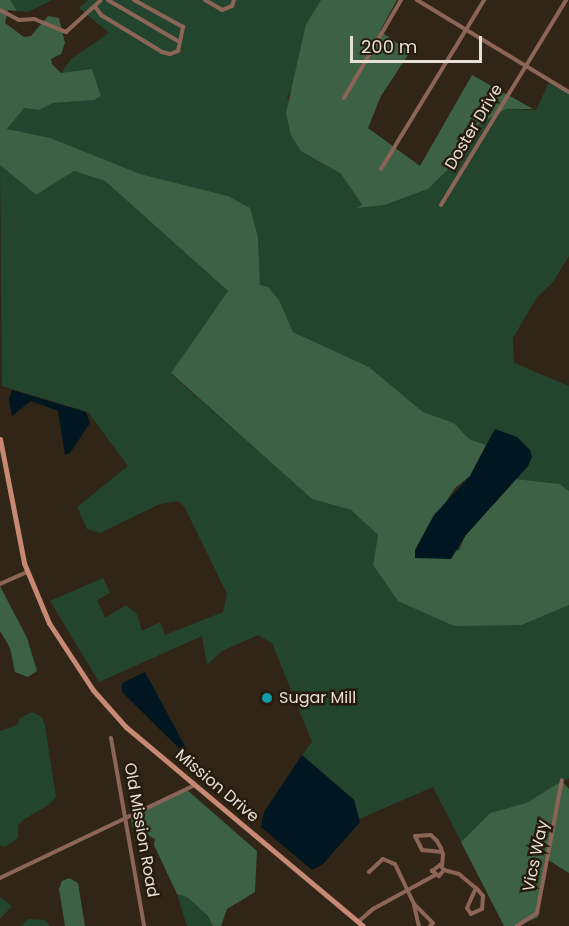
<!DOCTYPE html>
<html>
<head>
<meta charset="utf-8">
<style>
  body { margin:0 }
  #map { position:relative; width:569px; height:926px; overflow:hidden; background:#302516; font-family:Poppins,sans-serif }
  div>[style] { position:absolute }
  [style*='--x'] { left:calc(var(--x)*1px); top:calc(var(--y)*1px); width:calc(var(--w)*1px); rotate:calc(var(--a)*1deg) }
  .green>* { inset:0; background:#24452d }
  .forest>* { inset:0; background:#3c6145 }
  .water>* { inset:0; background:#001620 }
  .street>* { height:4px; margin:-2px; padding:0 2px; transform-origin:2px; border-radius:2px; background:#8d6558 }
  .secondary>* { height:5px; margin:-2.5px; padding:0 2.5px; transform-origin:2.5px; border-radius:2.5px; background:#c78874 }
  .dots>* { width:16px; height:16px; translate:-50% -50%; box-sizing:border-box; border:3px solid #261b0d; border-radius:50% }
  span { translate:-50% -50%; white-space:nowrap; text-align:center; line-height:1.15; -webkit-text-stroke:5px #261b0d; paint-order:stroke }
  .street-label { font-size:16px; color:#e6dfd6 }
  .poi-label { font-size:16px; color:#e6dfd6 }
  .left { translate:0 -50%; text-align:left }
  .scale { position:absolute; left:350px; top:36px; width:132px; height:27px; box-sizing:border-box; border:3px solid #e6dfd6; border-top:0; padding-left:8px; font-size:18px; line-height:21px; white-space:nowrap; color:#e6dfd6; -webkit-text-stroke:4px #261b0d; paint-order:stroke }
</style>
</head>
<body>
<div id="map">
  <div class="green">
    <div style="clip-path:polygon(10px 0,52px 0,28px 12px,17px 11px)"></div>
    <div style="clip-path:polygon(88px 0,321px 0,306px 24px,296px 81px,287px 98px,319px 162px,341px 174px,362px 206px,385px 205px,428px 189px,463px 155px,471px 129px,506px 109px,536px 110px,550px 80px,569px 91px,569px 256px,553px 282px,537px 297px,513px 338px,514px 363px,569px 386px,569px 491px,560px 484px,516px 479px,528px 466px,495px 429px,486px 445px,469px 439px,454px 423px,423px 412px,369px 367px,293px 332px,279px 300px,260px 286px,258px 237px,228px 196px,140px 174px,6px 128px,24px 108px,39px 110px,53px 103px,93px 100px,61px 73px,71px 59px,109px 33px,79px 8px)"></div>
    <div style="clip-path:polygon(0 165px,36px 195px,74px 171px,105px 181px,228px 291px,171px 374px,312px 499px,351px 510px,378px 535px,373px 565px,522px 625px,569px 605px,569px 778px,526px 803px,490px 813px,461px 842px,433px 787px,359px 819px,354px 800px,302px 755px,312px 742px,272px 643px,258px 635px,222px 651px,207px 665px,202px 636px,99px 682px,50px 601px,103px 578px,110px 593px,97px 600px,105px 618px,126px 605px,137px 614px,142px 631px,160px 622px,165px 635px,223px 612px,227px 594px,184px 506px,178px 501px,160px 504px,100px 533px,87px 529px,77px 507px,128px 466px,88px 412px,2px 386px)"></div>
    <div style="clip-path:polygon(32px 712px,42px 717px,45px 726px,56px 797px,50px 804px,23px 820px,18px 826px,18px 838px,5px 847px,0 845px,0 731px,17px 725px,20px 718px)"></div>
    <div style="clip-path:polygon(177px 894px,187px 897px,208px 916px,213px 926px,187px 926px)"></div>
    <div style="clip-path:polygon(0 897px,12px 906px,0 919px)"></div>
    <div style="clip-path:polygon(28px 919px,45px 920px,50px 926px,21px 926px)"></div>
  </div>
  <div class="forest">
    <div style="clip-path:polygon(0 0,10px 0,17px 11px,8px 10px,5px 23px,24px 37px,31px 36px,48px 16px,59px 18px,65px 43px,61px 54px,51px 59px,52px 64px,61px 73px,92px 69px,101px 96px,94px 100px,53px 103px,39px 110px,24px 108px,7px 129px,50px 138px,140px 174px,228px 196px,250px 208px,258px 237px,260px 285px,268px 287px,279px 300px,293px 332px,369px 367px,423px 412px,454px 423px,469px 439px,486px 445px,470px 476px,455px 488px,425px 535px,415px 550px,415px 558px,459px 550px,465px 536px,516px 479px,560px 484px,569px 491px,569px 605px,522px 625px,454px 626px,398px 601px,373px 565px,378px 535px,351px 510px,312px 499px,171px 373px,228px 291px,105px 181px,74px 171px,36px 195px,0 165px)"></div>
    <div style="clip-path:polygon(321px 0,397px 0,380px 31px,410px 52px,381px 96px,368px 128px,420px 166px,472px 75px,533px 109px,506px 109px,471px 129px,463px 155px,428px 189px,385px 205px,356px 208px,362px 205px,341px 174px,301px 151px,291px 135px,286px 113px,306px 24px)"></div>
    <div style="clip-path:polygon(0 586px,27px 638px,37px 671px,28px 677px,15px 672px,10px 648px,0 631px)"></div>
    <div style="clip-path:polygon(562px 781px,569px 789px,569px 873px,545px 858px,538px 917px,518px 926px,504px 926px,461px 842px,490px 813px,526px 803px)"></div>
    <div style="clip-path:polygon(186px 789px,257px 851px,255px 892px,227px 909px,221px 926px,213px 926px,208px 916px,187px 897px,177px 894px,154px 845px,155px 839px,132px 827px,131px 817px)"></div>
    <div style="clip-path:polygon(69px 878px,78px 883px,85px 926px,65px 926px,59px 889px,62px 881px)"></div>
  </div>
  <div class="water">
    <div style="clip-path:polygon(12px 390px,86px 412px,90px 423px,70px 453px,65px 455px,58px 411px,31px 401px,12px 416px,9px 399px)"></div>
    <div style="clip-path:polygon(495px 429px,517px 437px,530px 450px,532px 457px,528px 466px,465px 536px,451px 559px,415px 558px,415px 550px,434px 515px,470px 476px)"></div>
    <div style="clip-path:polygon(145px 672px,187px 750px,183px 752px,122px 692px,122px 683px)"></div>
    <div style="clip-path:polygon(302px 755px,354px 800px,360px 822px,323px 864px,312px 870px,261px 827px,264px 812px)"></div>
  </div>
  <div class="street">
    <div style="--x:108;--y:0;--w:81;--a:30.4"></div>
    <div style="--x:205;--y:0;--w:20;--a:30"></div>
    <div style="--x:222;--y:10;--w:11;--a:-22"></div>
    <div style="--x:232;--y:6;--w:6;--a:-72"></div>
    <div style="--x:417;--y:0;--w:178;--a:31.2"></div>
    <div style="--x:96;--y:8;--w:9;--a:54"></div>
    <div style="--x:101;--y:15;--w:71;--a:31.2"></div>
    <div style="--x:162;--y:52;--w:8;--a:14"></div>
    <div style="--x:170;--y:54;--w:9;--a:-21"></div>
    <div style="--x:178;--y:51;--w:25;--a:-78"></div>
    <div style="--x:183;--y:27;--w:56;--a:-151.1"></div>
    <div style="--x:0;--y:10;--w:21;--a:28"></div>
    <div style="--x:19;--y:20;--w:15;--a:-4"></div>
    <div style="--x:34;--y:19;--w:35;--a:22"></div>
    <div style="--x:66;--y:32;--w:47;--a:-42.4"></div>
    <div style="--x:344;--y:98;--w:113;--a:-59.8"></div>
    <div style="--x:381;--y:169;--w:198;--a:-58.6"></div>
    <div style="--x:441;--y:205;--w:240;--a:-58.6"></div>
    <div style="--x:0;--y:584;--w:30;--a:-24"></div>
    <div style="--x:111;--y:738;--w:191;--a:80"></div>
    <div style="--x:442;--y:866;--w:12;--a:-85"></div>
    <div style="--x:443;--y:854;--w:2;--a:-117"></div>
    <div style="--x:442;--y:852;--w:4;--a:-104"></div>
    <div style="--x:441;--y:848;--w:8;--a:-120"></div>
    <div style="--x:437;--y:841;--w:8;--a:-135"></div>
    <div style="--x:431;--y:835;--w:16;--a:176"></div>
    <div style="--x:415;--y:836;--w:16;--a:63"></div>
    <div style="--x:422;--y:850;--w:20;--a:6"></div>
    <div style="--x:444;--y:870;--w:8;--a:130"></div>
    <div style="--x:439;--y:876;--w:9;--a:-144"></div>
    <div style="--x:432;--y:871;--w:10;--a:-37"></div>
    <div style="--x:440;--y:865;--w:6;--a:51"></div>
    <div style="--x:444;--y:870;--w:16;--a:15"></div>
    <div style="--x:459;--y:874;--w:17;--a:40"></div>
    <div style="--x:472;--y:885;--w:5;--a:37"></div>
    <div style="--x:476;--y:888;--w:3;--a:45"></div>
    <div style="--x:478;--y:890;--w:8;--a:50"></div>
    <div style="--x:483;--y:896;--w:13;--a:94"></div>
    <div style="--x:482;--y:909;--w:12;--a:156"></div>
    <div style="--x:471;--y:914;--w:7;--a:-124"></div>
    <div style="--x:467;--y:908;--w:22;--a:-66"></div>
    <div style="--x:369;--y:872;--w:19;--a:-43"></div>
    <div style="--x:383;--y:859;--w:13;--a:23"></div>
    <div style="--x:395;--y:864;--w:44;--a:64.6"></div>
    <div style="--x:414;--y:904;--w:27;--a:45"></div>
    <div style="--x:433;--y:923;--w:4;--a:135"></div>
    <div style="--x:0;--y:878;--w:216;--a:-25.5"></div>
    <div style="--x:414;--y:905;--w:22;--a:77"></div>
    <div style="--x:358;--y:922;--w:20;--a:-41"></div>
    <div style="--x:373;--y:909;--w:71;--a:-28.7"></div>
    <div style="--x:517;--y:926;--w:24;--a:-33"></div>
    <div style="--x:537;--y:913;--w:135;--a:-79.4"></div>
  </div>
  <div class="secondary">
    <div style="--x:0;--y:439;--w:126;--a:79"></div>
    <div style="--x:24;--y:563;--w:65;--a:67.4"></div>
    <div style="--x:49;--y:623;--w:80;--a:56.7"></div>
    <div style="--x:93;--y:690;--w:50;--a:48.3"></div>
    <div style="--x:126;--y:727;--w:309;--a:40"></div>
  </div>
  <div class="dots">
    <div style="left:267px;top:698px;background:#0f9aa8"></div>
  </div>
  <div class="street-label">
    <span style="left:474px;top:127px;rotate:-59deg">Doster Drive</span>
    <span style="left:217px;top:786px;rotate:40deg">Mission Drive</span>
    <span style="left:141px;top:830px;rotate:80deg">Old Mission Road</span>
    <span style="left:536px;top:856px;rotate:-78deg">Vics Way</span>
  </div>
  <div class="poi-label">
    <span class="left" style="left:279px;top:698px">Sugar Mill</span>
  </div>
  <div class="scale">200 m</div>
</div>
</body>
</html>
